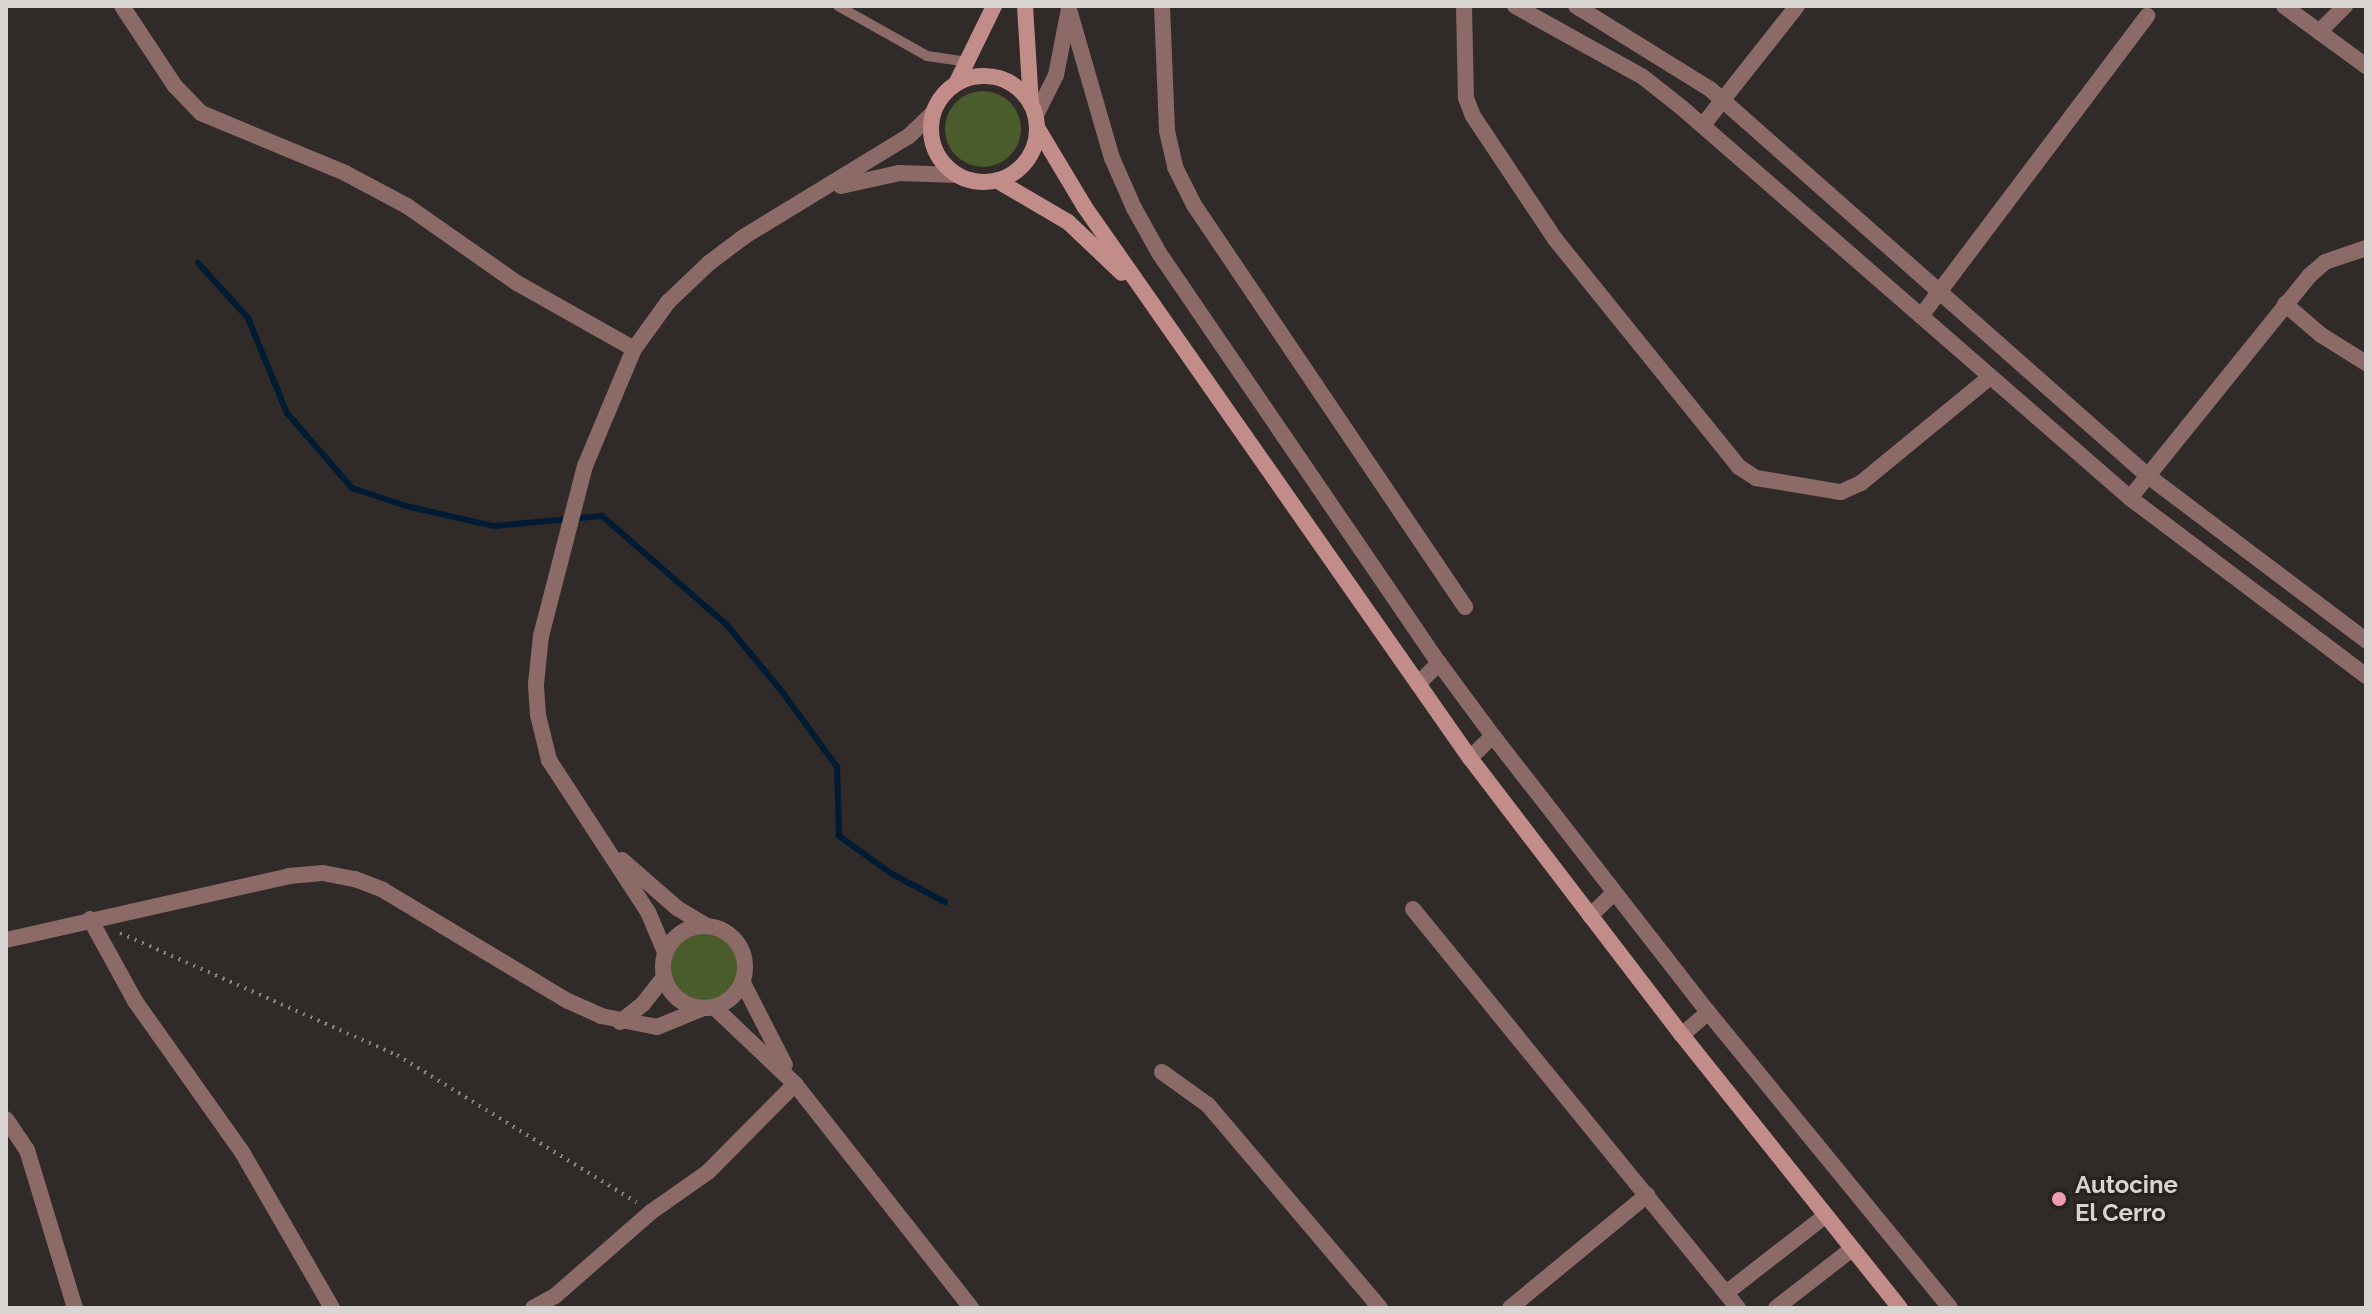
<!DOCTYPE html>
<html>
<head>
<meta charset="utf-8">
<style>
  body { margin:0 }
  #map { position:relative; width:2372px; height:1314px; overflow:hidden; background:#302b29; font-family:Raleway,sans-serif }
  div>[style] { position:absolute }
  [style*='--x'] { left:calc(var(--x)*1px); top:calc(var(--y)*1px); width:calc(var(--w)*1px); rotate:calc(var(--a)*1deg) }
  .green>* { inset:0; background:#4b5c2c }
  .round { border-radius:50% }
  .stream>* { height:6px; margin:-3px; padding:0 3px; transform-origin:3px; border-radius:3px; background:#001b32 }
  .path>* { height:4px; margin-top:-2px; transform-origin:0; background:repeating-linear-gradient(90deg,#898583 0 2px,transparent 0 8px) }
  .service>* { height:10px; margin:-5px; padding:0 5px; transform-origin:5px; border-radius:5px; background:#8c6a68 }
  .minor>* { height:16px; margin:-8px; padding:0 8px; transform-origin:8px; border-radius:8px; background:#8c6a68 }
  .tertiary>* { height:16px; margin:-8px; padding:0 8px; transform-origin:8px; border-radius:8px; background:#8c6a68 }
  .tertiary>.ring { margin:-8px; padding:0; box-sizing:content-box; background:none; border:16px solid #8c6a68; border-radius:50% }
  .secondary>* { height:16px; margin:-8px; padding:0 8px; transform-origin:8px; border-radius:8px; background:#c28d89 }
  .secondary>.ring { margin:-8px; padding:0; box-sizing:content-box; background:none; border:16px solid #c28d89; border-radius:50% }
  .dots>* { width:22px; height:22px; translate:-50% -50%; box-sizing:border-box; border:4px solid #26221f; border-radius:50% }
  span { translate:-50% -50%; white-space:nowrap; text-align:center; line-height:1.15; -webkit-text-stroke:6px #26221f; paint-order:stroke }
  .poi-label { font-size:24px; color:#d7d4d2; font-weight:700 }
  .left { translate:0 -50%; text-align:left }
  .frame { position:absolute; inset:0; border:8px solid #d7d4d2; pointer-events:none }
</style>
</head>
<body>
<div id="map">
  <div class="green">
    <div class="round" style="left:945px;top:91px;width:76px;height:76px"></div>
    <div class="round" style="left:668px;top:931px;width:72px;height:72px"></div>
  </div>
  <div class="stream">
    <div style="--x:198;--y:263;--w:74;--a:47.7"></div>
    <div style="--x:248;--y:318;--w:103;--a:67.7"></div>
    <div style="--x:287;--y:413;--w:99;--a:49.1"></div>
    <div style="--x:352;--y:488;--w:57;--a:18.4"></div>
    <div style="--x:406;--y:506;--w:89;--a:12.9"></div>
    <div style="--x:493;--y:526;--w:109;--a:-5.2"></div>
    <div style="--x:602;--y:516;--w:164;--a:41.1"></div>
    <div style="--x:726;--y:624;--w:89;--a:50.4"></div>
    <div style="--x:783;--y:693;--w:92;--a:53.9"></div>
    <div style="--x:837;--y:767;--w:69;--a:88.3"></div>
    <div style="--x:839;--y:836;--w:65;--a:35.6"></div>
    <div style="--x:892;--y:874;--w:60;--a:27.8"></div>
  </div>
  <div class="path">
    <div style="--x:120;--y:933;--w:303;--a:23.8"></div>
    <div style="--x:397;--y:1055;--w:281;--a:31.6"></div>
  </div>
  <div class="service">
    <div style="--x:838;--y:6;--w:102;--a:29.3"></div>
    <div style="--x:927;--y:56;--w:41;--a:8.3"></div>
  </div>
  <div class="minor">
    <div style="--x:122;--y:6;--w:96;--a:56.5"></div>
    <div style="--x:175;--y:86;--w:37;--a:46"></div>
    <div style="--x:201;--y:113;--w:156;--a:22.6"></div>
    <div style="--x:345;--y:173;--w:70;--a:28"></div>
    <div style="--x:407;--y:206;--w:134;--a:35"></div>
    <div style="--x:517;--y:283;--w:134;--a:29.4"></div>
    <div style="--x:1068;--y:6;--w:158;--a:73.9"></div>
    <div style="--x:1112;--y:158;--w:55;--a:66.3"></div>
    <div style="--x:1134;--y:208;--w:51;--a:60.9"></div>
    <div style="--x:1159;--y:253;--w:496;--a:55.7"></div>
    <div style="--x:1439;--y:663;--w:91;--a:53.5"></div>
    <div style="--x:1493;--y:736;--w:350;--a:52.1"></div>
    <div style="--x:1708;--y:1012;--w:382;--a:50.7"></div>
    <div style="--x:1162;--y:6;--w:125;--a:87.7"></div>
    <div style="--x:1167;--y:131;--w:37;--a:77"></div>
    <div style="--x:1175;--y:167;--w:42;--a:63.4"></div>
    <div style="--x:1194;--y:205;--w:485;--a:56"></div>
    <div style="--x:1464;--y:6;--w:92;--a:88.8"></div>
    <div style="--x:1466;--y:98;--w:19;--a:69"></div>
    <div style="--x:1473;--y:116;--w:148;--a:56.3"></div>
    <div style="--x:1555;--y:239;--w:293;--a:51.1"></div>
    <div style="--x:1739;--y:467;--w:20;--a:33"></div>
    <div style="--x:1756;--y:478;--w:86;--a:9.4"></div>
    <div style="--x:1841;--y:492;--w:22;--a:-24"></div>
    <div style="--x:1861;--y:483;--w:167;--a:-39.4"></div>
    <div style="--x:1515;--y:6;--w:146;--a:29"></div>
    <div style="--x:1643;--y:77;--w:48;--a:38.3"></div>
    <div style="--x:1681;--y:107;--w:595;--a:41.05"></div>
    <div style="--x:2130;--y:498;--w:296;--a:37"></div>
    <div style="--x:1576;--y:6;--w:158;--a:31.8"></div>
    <div style="--x:1710;--y:89;--w:584;--a:41.46"></div>
    <div style="--x:2148;--y:476;--w:273;--a:37"></div>
    <div style="--x:2284;--y:6;--w:102;--a:36.2"></div>
    <div style="--x:2319;--y:32;--w:37;--a:-45"></div>
    <div style="--x:1036;--y:115;--w:45;--a:-63.4"></div>
    <div style="--x:1056;--y:75;--w:62;--a:-78.9"></div>
    <div style="--x:1703;--y:125;--w:152;--a:-51.7"></div>
    <div style="--x:2285;--y:304;--w:48;--a:40.7"></div>
    <div style="--x:2321;--y:335;--w:53;--a:31.9"></div>
    <div style="--x:1921;--y:316;--w:376;--a:-53"></div>
    <div style="--x:2130;--y:498;--w:285;--a:-51.1"></div>
    <div style="--x:2309;--y:276;--w:21;--a:-41"></div>
    <div style="--x:2325;--y:262;--w:43;--a:-18.9"></div>
    <div style="--x:1418;--y:684;--w:30;--a:-45"></div>
    <div style="--x:1470;--y:758;--w:32;--a:-44"></div>
    <div style="--x:1413;--y:909;--w:515;--a:50.84"></div>
    <div style="--x:1590;--y:916;--w:33;--a:-44"></div>
    <div style="--x:90;--y:919;--w:94;--a:61.2"></div>
    <div style="--x:135;--y:1001;--w:185;--a:54.7"></div>
    <div style="--x:242;--y:1152;--w:180;--a:60"></div>
    <div style="--x:6;--y:940;--w:290;--a:-12.7"></div>
    <div style="--x:289;--y:876;--w:34;--a:-5"></div>
    <div style="--x:323;--y:873;--w:33;--a:11"></div>
    <div style="--x:355;--y:879;--w:30;--a:21"></div>
    <div style="--x:383;--y:890;--w:216;--a:31"></div>
    <div style="--x:568;--y:1001;--w:36;--a:24"></div>
    <div style="--x:601;--y:1016;--w:57;--a:11.1"></div>
    <div style="--x:657;--y:1027;--w:48;--a:-22.2"></div>
    <div style="--x:620;--y:1022;--w:29;--a:-38"></div>
    <div style="--x:643;--y:1004;--w:33;--a:-52"></div>
    <div style="--x:1682;--y:1035;--w:35;--a:-41"></div>
    <div style="--x:1162;--y:1072;--w:57;--a:35.7"></div>
    <div style="--x:1208;--y:1105;--w:266;--a:49.7"></div>
    <div style="--x:6;--y:1119;--w:37;--a:56"></div>
    <div style="--x:27;--y:1150;--w:165;--a:73.1"></div>
    <div style="--x:1726;--y:1293;--w:125;--a:-37.9"></div>
    <div style="--x:533;--y:1308;--w:25;--a:-29"></div>
    <div style="--x:555;--y:1296;--w:128;--a:-41.2"></div>
    <div style="--x:651;--y:1212;--w:70;--a:-35.1"></div>
    <div style="--x:708;--y:1172;--w:124;--a:-45.3"></div>
    <div style="--x:1510;--y:1308;--w:178;--a:-39.5"></div>
    <div style="--x:1776;--y:1308;--w:96;--a:-37.8"></div>
  </div>
  <div class="tertiary">
    <div style="--x:841;--y:186;--w:59;--a:-12.6"></div>
    <div style="--x:899;--y:173;--w:59;--a:1.9"></div>
    <div style="--x:622;--y:860;--w:73;--a:41.1"></div>
    <div style="--x:677;--y:908;--w:35;--a:31"></div>
    <div class="ring" style="left:663px;top:926px;width:66px;height:66px"></div>
    <div style="--x:665;--y:952;--w:43;--a:-113"></div>
    <div style="--x:648;--y:912;--w:181;--a:-123.1"></div>
    <div style="--x:549;--y:760;--w:46;--a:-103.7"></div>
    <div style="--x:538;--y:715;--w:31;--a:-94"></div>
    <div style="--x:536;--y:684;--w:48;--a:-84.1"></div>
    <div style="--x:541;--y:636;--w:176;--a:-75.5"></div>
    <div style="--x:585;--y:466;--w:127;--a:-67.3"></div>
    <div style="--x:634;--y:349;--w:58;--a:-54.1"></div>
    <div style="--x:668;--y:302;--w:57;--a:-43.6"></div>
    <div style="--x:709;--y:263;--w:45;--a:-36.9"></div>
    <div style="--x:745;--y:236;--w:192;--a:-31.4"></div>
    <div style="--x:909;--y:136;--w:32;--a:-44"></div>
    <div style="--x:743;--y:983;--w:92;--a:62.9"></div>
    <div style="--x:715;--y:1008;--w:110;--a:43.5"></div>
    <div style="--x:795;--y:1084;--w:285;--a:51.8"></div>
  </div>
  <div class="secondary">
    <div style="--x:1025;--y:6;--w:98;--a:86.5"></div>
    <div class="ring" style="left:931px;top:76px;width:90px;height:90px"></div>
    <div style="--x:957;--y:82;--w:85;--a:-64"></div>
    <div style="--x:1038;--y:129;--w:90;--a:59.1"></div>
    <div style="--x:1084;--y:206;--w:674;--a:55.04"></div>
    <div style="--x:1470;--y:758;--w:349;--a:52.6"></div>
    <div style="--x:1682;--y:1035;--w:349;--a:51.4"></div>
    <div style="--x:998;--y:181;--w:81;--a:30.4"></div>
    <div style="--x:1068;--y:222;--w:74;--a:43.4"></div>
  </div>
  <div class="dots">
    <div style="left:2059px;top:1199px;background:#f19ab3"></div>
  </div>
  <div class="poi-label">
    <span class="left" style="left:2075px;top:1199px">Autocine<br>El Cerro</span>
  </div>
  <div class="frame"></div>
</div>
</body>
</html>
